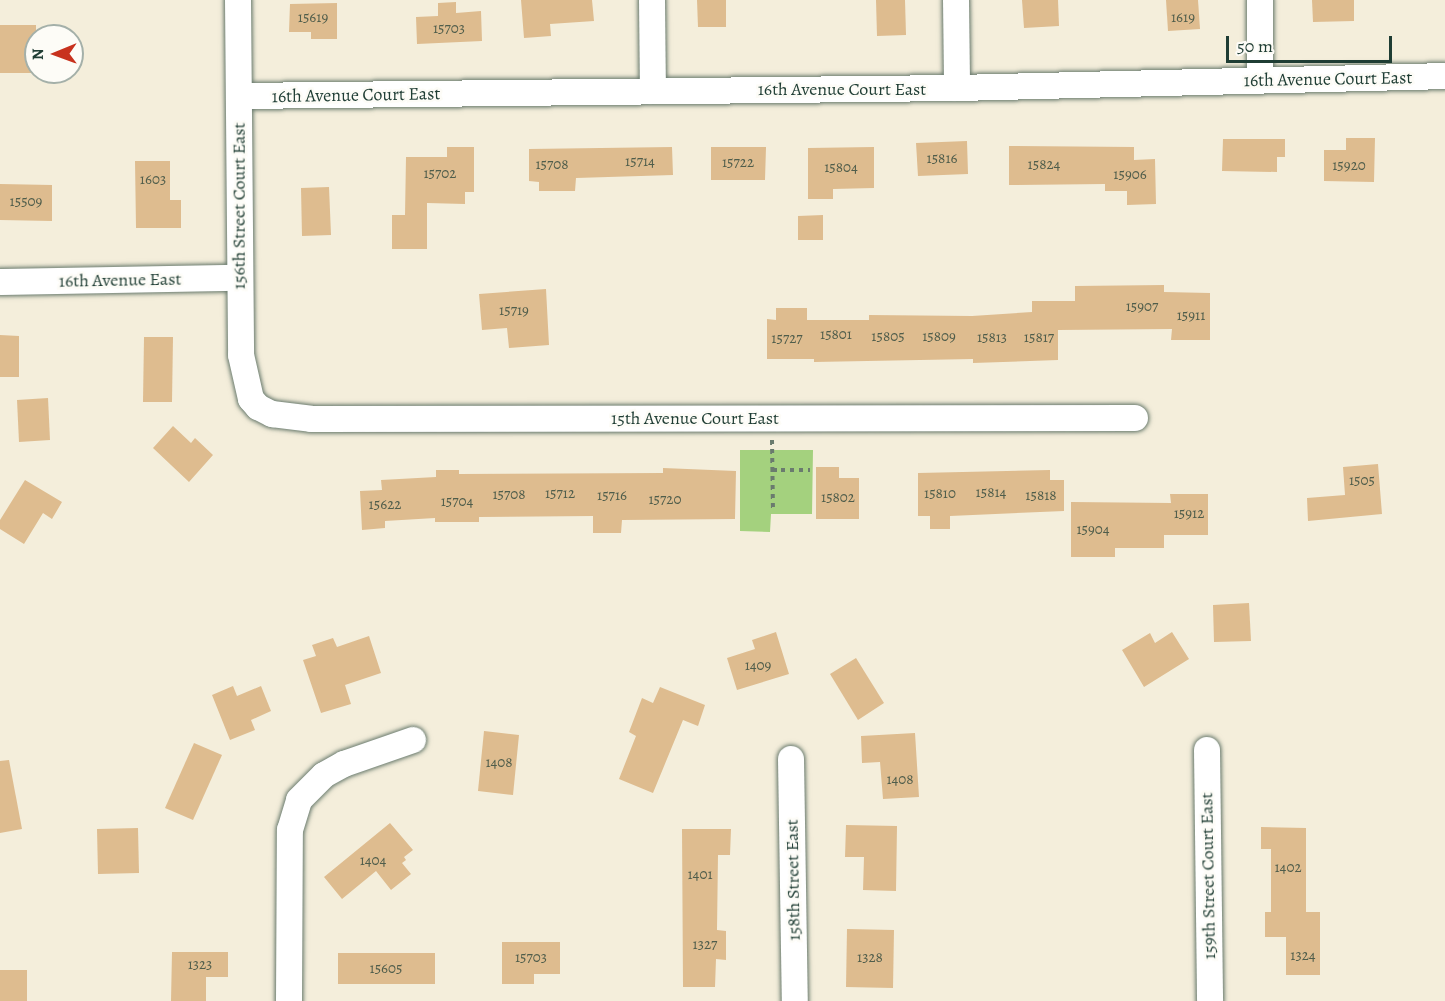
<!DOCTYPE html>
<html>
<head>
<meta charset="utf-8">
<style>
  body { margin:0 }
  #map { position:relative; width:1445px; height:1001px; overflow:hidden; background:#f4eedb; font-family:Alegreya,serif }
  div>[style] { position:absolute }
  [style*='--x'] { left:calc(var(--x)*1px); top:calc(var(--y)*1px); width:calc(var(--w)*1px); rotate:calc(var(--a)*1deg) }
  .green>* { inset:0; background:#a4d17e }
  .building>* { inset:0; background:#debc8f }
  .path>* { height:4px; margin-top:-2px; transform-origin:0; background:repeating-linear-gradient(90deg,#6a7b6e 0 4.5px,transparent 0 9px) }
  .roads { filter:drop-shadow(0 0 2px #6a7b6e) drop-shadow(0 0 2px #6a7b6e) }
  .minor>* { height:26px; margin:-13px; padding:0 13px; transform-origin:13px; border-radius:13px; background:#fff }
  span { translate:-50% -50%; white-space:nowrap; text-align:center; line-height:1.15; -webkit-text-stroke:5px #fdfcf7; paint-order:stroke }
  .number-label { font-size:15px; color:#4f5d4b }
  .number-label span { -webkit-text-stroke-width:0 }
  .street-label { font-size:18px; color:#1f3d34 }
  .north { position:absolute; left:24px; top:24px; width:60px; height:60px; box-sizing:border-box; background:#fdfcf7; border:2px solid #a4b0a9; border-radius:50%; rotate:269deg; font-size:16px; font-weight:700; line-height:24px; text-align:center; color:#1f3d34 }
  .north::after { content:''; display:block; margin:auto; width:21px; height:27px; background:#c8321e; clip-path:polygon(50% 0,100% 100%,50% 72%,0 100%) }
  .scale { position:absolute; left:1226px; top:36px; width:166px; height:27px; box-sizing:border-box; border:3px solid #1f3d34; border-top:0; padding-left:8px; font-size:18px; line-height:21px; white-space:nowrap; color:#1f3d34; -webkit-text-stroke:4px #fdfcf7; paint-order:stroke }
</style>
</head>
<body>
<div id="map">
  <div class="green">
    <div style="clip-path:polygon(740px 450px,813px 450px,812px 514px,771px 514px,770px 532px,740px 531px)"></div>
  </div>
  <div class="building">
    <div style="clip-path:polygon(521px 0,592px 0,594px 21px,550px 24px,551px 36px,524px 38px)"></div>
    <div style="clip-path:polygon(697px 0,726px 0,726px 27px,698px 27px)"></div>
    <div style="clip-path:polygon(876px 0,905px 0,906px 35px,877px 36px)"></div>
    <div style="clip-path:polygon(1022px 0,1058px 0,1059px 26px,1024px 28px)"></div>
    <div style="clip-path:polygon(1166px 0,1198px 0,1200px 29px,1168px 31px)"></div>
    <div style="clip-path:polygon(1312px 0,1354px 0,1354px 21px,1313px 22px)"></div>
    <div style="clip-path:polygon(456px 2px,456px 13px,481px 11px,482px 41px,417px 44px,416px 17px,438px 16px,438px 3px)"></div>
    <div style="clip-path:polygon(337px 3px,337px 39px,311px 39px,311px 32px,289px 32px,290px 4px)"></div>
    <div style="clip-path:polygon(0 25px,36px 25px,36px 73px,0 73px)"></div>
    <div style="clip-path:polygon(1346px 138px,1375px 138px,1374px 182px,1324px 181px,1324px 150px,1346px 150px)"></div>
    <div style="clip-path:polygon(1223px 139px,1285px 139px,1285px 157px,1277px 157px,1277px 172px,1222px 171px)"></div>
    <div style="clip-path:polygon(967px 141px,968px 174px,918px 176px,916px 143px)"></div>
    <div style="clip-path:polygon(1009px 146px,1134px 147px,1134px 160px,1155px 159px,1156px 204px,1127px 205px,1127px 191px,1105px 191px,1105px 184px,1009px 185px)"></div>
    <div style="clip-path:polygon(447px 147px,474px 147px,474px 192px,465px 192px,465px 204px,427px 203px,427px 249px,392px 249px,392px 215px,405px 215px,406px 157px,447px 157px)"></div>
    <div style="clip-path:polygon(672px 147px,673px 175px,576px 178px,575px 191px,539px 191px,539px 182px,529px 181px,529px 149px)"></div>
    <div style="clip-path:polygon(711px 147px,766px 147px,765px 180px,711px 180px)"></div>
    <div style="clip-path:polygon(874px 147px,874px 188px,833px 189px,833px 199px,808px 199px,808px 148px)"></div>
    <div style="clip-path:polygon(135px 161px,170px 161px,170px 200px,181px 200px,181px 228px,136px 228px)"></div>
    <div style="clip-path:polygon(0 184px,52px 185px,52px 221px,0 220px)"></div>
    <div style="clip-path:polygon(329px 187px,331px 235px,302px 236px,301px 188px)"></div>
    <div style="clip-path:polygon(823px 215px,823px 240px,798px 240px,798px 216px)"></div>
    <div style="clip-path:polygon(1164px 285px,1164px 292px,1210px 293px,1210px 340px,1171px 340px,1172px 329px,1058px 330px,1058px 360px,973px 363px,973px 359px,814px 362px,814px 359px,767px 359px,767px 319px,776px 320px,776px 308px,807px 308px,807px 320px,869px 320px,869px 315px,972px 316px,1032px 312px,1032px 301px,1075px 301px,1075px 286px)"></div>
    <div style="clip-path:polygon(546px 289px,549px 345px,509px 348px,507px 328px,482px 330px,479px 294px)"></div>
    <div style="clip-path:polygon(0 335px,19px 336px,19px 377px,0 377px)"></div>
    <div style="clip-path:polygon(144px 337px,173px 337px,172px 402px,143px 402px)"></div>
    <div style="clip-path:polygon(48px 398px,50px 440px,19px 442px,17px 400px)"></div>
    <div style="clip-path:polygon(173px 426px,191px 443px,195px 438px,213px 455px,189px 482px,153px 448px)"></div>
    <div style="clip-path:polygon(1378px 464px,1382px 514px,1308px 521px,1307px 498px,1345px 495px,1343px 467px)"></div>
    <div style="clip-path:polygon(816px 467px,839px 467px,839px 478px,859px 478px,859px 519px,816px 519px)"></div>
    <div style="clip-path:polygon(663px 468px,736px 471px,735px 519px,622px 520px,621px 533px,593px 533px,593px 516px,479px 517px,479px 522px,435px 522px,435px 518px,385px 521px,385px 528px,362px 530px,360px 491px,382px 490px,381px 480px,436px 477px,436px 470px,459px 470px,459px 474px,663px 473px)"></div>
    <div style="clip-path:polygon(1050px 470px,1050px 480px,1064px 480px,1064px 511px,950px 516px,950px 529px,930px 529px,930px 516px,918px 516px,918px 473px)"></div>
    <div style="clip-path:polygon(25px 480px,62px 502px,52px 519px,43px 513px,24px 544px,0 529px,0 520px)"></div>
    <div style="clip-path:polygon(1170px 494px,1208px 494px,1208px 535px,1164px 535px,1164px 548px,1115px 548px,1115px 557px,1071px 557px,1071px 502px,1171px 503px)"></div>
    <div style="clip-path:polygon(1249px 603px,1251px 641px,1214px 642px,1213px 605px)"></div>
    <div style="clip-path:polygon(776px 632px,789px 674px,737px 690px,727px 658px,755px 649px,752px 640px)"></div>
    <div style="clip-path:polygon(1172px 632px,1189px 659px,1144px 687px,1122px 650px,1150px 633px,1155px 643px)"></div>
    <div style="clip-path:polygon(369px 636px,381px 673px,345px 685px,351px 704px,321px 713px,303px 660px,316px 656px,312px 645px,333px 638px,337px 647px)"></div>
    <div style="clip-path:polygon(856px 658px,884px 703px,858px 720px,830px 674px)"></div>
    <div style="clip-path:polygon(233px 686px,237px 696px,261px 686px,271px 711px,251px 720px,255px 730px,230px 740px,212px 695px)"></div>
    <div style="clip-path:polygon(660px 687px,705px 705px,698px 726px,683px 720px,653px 793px,619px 779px,636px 736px,629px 732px,642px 698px,653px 703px)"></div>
    <div style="clip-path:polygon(484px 731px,519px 735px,513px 795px,478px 791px)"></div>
    <div style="clip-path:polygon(915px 733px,919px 797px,883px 799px,880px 762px,862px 763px,861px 736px)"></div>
    <div style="clip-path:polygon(194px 743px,222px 755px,193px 820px,165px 808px)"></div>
    <div style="clip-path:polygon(9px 760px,22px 829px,0 833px,0 761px)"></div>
    <div style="clip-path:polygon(390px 823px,413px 850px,404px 857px,406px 860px,402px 863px,411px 874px,391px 890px,376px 871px,342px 899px,324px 877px)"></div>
    <div style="clip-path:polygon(846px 825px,897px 826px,896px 891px,863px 890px,864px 857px,845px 857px)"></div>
    <div style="clip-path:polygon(1261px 827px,1306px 828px,1306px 912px,1320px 912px,1320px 975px,1286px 975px,1286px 937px,1265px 937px,1265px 912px,1271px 912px,1271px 849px,1261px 849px)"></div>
    <div style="clip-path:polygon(138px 828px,139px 873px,98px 874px,97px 829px)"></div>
    <div style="clip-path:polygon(682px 829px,731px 829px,730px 855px,718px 855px,717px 930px,726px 931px,726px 960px,716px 959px,715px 987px,683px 987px)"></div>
    <div style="clip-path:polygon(847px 929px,894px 930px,893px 988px,846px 987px)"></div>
    <div style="clip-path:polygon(502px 942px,560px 942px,560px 974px,534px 974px,534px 984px,502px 984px)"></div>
    <div style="clip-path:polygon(172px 952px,228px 952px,228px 977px,206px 977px,206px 1001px,171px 1001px)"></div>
    <div style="clip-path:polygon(338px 953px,435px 953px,435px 984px,338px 984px)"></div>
    <div style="clip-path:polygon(0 970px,27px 970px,27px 1001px,0 1001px)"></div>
  </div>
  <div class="path">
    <div style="--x:772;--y:440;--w:71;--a:89.2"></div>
    <div style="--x:772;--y:470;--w:38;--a:0"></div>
  </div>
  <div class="roads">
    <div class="minor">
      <div style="--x:238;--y:0;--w:355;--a:89.5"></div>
      <div style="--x:241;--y:355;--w:45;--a:77.2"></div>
      <div style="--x:251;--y:399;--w:11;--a:49"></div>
      <div style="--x:258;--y:407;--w:16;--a:27"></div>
      <div style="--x:272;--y:414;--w:39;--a:7"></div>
      <div style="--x:311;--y:419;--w:824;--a:-0.07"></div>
      <div style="--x:652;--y:0;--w:91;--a:89.4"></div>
      <div style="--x:956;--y:0;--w:88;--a:89.3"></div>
      <div style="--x:1260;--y:0;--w:80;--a:90"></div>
      <div style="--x:239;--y:96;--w:718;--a:-0.64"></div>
      <div style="--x:957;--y:88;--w:488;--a:-1.4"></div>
      <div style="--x:0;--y:282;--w:239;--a:-1"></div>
      <div style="--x:1207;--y:750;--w:251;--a:89.3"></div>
      <div style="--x:791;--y:759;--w:242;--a:89.1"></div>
      <div style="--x:289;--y:1001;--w:171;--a:-89.7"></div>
      <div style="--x:290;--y:830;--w:31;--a:-73"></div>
      <div style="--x:299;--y:800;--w:35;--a:-45"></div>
      <div style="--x:324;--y:775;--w:23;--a:-29"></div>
      <div style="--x:344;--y:764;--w:73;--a:-19.2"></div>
    </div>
  </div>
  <div class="number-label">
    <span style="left:313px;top:18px">15619</span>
    <span style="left:1183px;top:18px">1619</span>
    <span style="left:449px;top:29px">15703</span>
    <span style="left:942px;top:159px">15816</span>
    <span style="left:640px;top:162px">15714</span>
    <span style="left:738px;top:163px">15722</span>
    <span style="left:552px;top:165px">15708</span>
    <span style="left:1044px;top:165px">15824</span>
    <span style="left:1349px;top:166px">15920</span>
    <span style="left:841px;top:168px">15804</span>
    <span style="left:440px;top:174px">15702</span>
    <span style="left:1130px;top:175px">15906</span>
    <span style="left:153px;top:180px">1603</span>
    <span style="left:26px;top:202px">15509</span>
    <span style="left:1142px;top:307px">15907</span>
    <span style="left:514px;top:311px">15719</span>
    <span style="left:1191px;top:316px">15911</span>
    <span style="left:836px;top:335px">15801</span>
    <span style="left:888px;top:337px">15805</span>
    <span style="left:939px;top:337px">15809</span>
    <span style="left:992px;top:338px">15813</span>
    <span style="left:1039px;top:338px">15817</span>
    <span style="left:787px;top:339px">15727</span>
    <span style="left:1362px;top:481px">1505</span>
    <span style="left:991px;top:493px">15814</span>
    <span style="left:560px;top:494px">15712</span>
    <span style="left:940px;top:494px">15810</span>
    <span style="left:509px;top:495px">15708</span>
    <span style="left:612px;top:496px">15716</span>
    <span style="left:1041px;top:496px">15818</span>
    <span style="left:838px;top:498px">15802</span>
    <span style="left:665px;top:500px">15720</span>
    <span style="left:457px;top:502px">15704</span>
    <span style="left:385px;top:505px">15622</span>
    <span style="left:1189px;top:514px">15912</span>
    <span style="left:1093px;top:530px">15904</span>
    <span style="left:758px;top:666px">1409</span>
    <span style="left:499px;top:763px">1408</span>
    <span style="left:900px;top:780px">1408</span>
    <span style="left:373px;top:861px">1404</span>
    <span style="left:1288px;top:868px">1402</span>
    <span style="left:700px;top:875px">1401</span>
    <span style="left:705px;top:945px">1327</span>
    <span style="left:1303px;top:956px">1324</span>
    <span style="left:531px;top:958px">15703</span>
    <span style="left:870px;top:958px">1328</span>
    <span style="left:200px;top:965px">1323</span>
    <span style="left:386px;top:969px">15605</span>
  </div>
  <div class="street-label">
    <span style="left:1328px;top:79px;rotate:-1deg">16th Avenue Court East</span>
    <span style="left:842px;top:89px">16th Avenue Court East</span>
    <span style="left:356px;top:95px;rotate:-1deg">16th Avenue Court East</span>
    <span style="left:239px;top:206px;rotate:-90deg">156th Street Court East</span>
    <span style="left:120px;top:280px;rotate:-1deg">16th Avenue East</span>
    <span style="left:695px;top:418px">15th Avenue Court East</span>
    <span style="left:1208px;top:876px;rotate:-91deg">159th Street Court East</span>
    <span style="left:793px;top:880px;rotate:-91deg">158th Street East</span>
  </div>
  <div class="north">N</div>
  <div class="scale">50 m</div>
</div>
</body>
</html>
